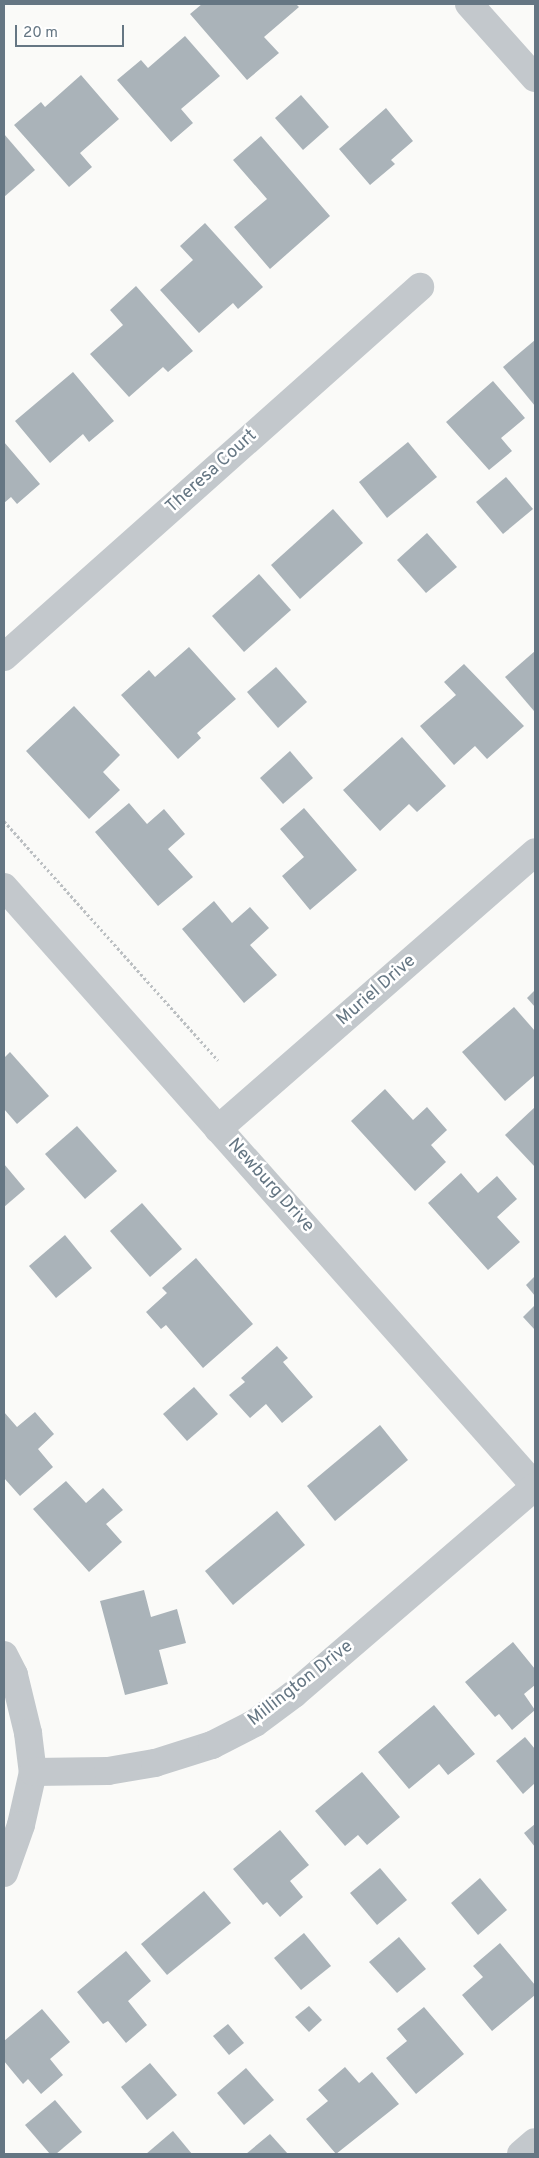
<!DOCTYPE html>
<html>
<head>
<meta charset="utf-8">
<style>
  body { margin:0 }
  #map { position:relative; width:539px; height:2158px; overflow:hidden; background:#fafaf8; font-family:Overpass,sans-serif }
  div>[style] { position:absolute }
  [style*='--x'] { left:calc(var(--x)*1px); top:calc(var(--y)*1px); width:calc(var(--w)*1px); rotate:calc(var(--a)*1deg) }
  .building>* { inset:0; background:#aab3b9 }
  .path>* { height:3px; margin-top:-1.5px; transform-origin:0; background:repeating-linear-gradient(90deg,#bbbfc2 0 2.5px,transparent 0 5px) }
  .minor>* { height:28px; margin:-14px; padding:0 14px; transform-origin:14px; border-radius:14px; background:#c3c8cc }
  .tertiary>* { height:28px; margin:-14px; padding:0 14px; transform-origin:14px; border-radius:14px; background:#c3c8cc }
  span { translate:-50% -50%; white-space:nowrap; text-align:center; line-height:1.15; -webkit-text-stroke:5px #fff; paint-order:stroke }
  .street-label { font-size:18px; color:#657683 }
  .frame { position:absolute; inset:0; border:5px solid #657683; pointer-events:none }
  .scale { position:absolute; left:15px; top:25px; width:109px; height:22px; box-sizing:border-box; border:2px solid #657683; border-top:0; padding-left:6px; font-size:15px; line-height:18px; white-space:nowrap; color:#657683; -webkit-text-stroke:4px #fff; paint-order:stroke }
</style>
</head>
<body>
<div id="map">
  <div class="building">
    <div style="clip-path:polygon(202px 4px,296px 4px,299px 7px,264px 37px,279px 53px,247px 80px,190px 14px)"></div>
    <div style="clip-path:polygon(185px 36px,220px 76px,181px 109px,193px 123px,171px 142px,117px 80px,141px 60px,148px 68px)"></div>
    <div style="clip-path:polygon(81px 75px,119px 119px,80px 153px,92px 167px,69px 187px,14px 125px,41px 102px,45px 107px)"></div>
    <div style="clip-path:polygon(301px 95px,329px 127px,303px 150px,275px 118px)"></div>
    <div style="clip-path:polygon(386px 108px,413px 141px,391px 160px,395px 164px,370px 185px,339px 149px)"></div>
    <div style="clip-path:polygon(4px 134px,35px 170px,4px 197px)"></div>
    <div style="clip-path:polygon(261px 136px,330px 216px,270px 269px,234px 227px,267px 199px,233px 160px)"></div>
    <div style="clip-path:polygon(205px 223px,263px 287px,238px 309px,233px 303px,199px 333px,160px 290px,193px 260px,180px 246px)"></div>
    <div style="clip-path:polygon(136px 286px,193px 351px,168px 372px,163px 367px,129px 397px,90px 354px,123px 325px,110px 310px)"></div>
    <div style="clip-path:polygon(535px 340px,535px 406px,503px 367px)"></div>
    <div style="clip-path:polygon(73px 372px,114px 421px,89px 442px,83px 434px,50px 463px,15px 421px)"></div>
    <div style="clip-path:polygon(493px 381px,525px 418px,501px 438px,512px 451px,489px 470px,446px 422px)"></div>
    <div style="clip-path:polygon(4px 442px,40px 484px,17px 504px,11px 497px,4px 503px)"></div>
    <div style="clip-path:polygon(408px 442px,437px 477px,387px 518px,359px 482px)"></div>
    <div style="clip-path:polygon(506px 477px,533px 509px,503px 534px,476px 502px)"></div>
    <div style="clip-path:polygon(333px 509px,363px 543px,300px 599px,271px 565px)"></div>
    <div style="clip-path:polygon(427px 533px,457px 567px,426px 593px,397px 560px)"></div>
    <div style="clip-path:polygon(259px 574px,291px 610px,244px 652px,212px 616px)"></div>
    <div style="clip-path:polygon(189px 647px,236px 699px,197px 733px,201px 738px,178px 759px,121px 695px,149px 670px,155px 677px)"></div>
    <div style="clip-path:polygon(535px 651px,535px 710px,534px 711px,505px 677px)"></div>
    <div style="clip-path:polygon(464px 664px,524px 726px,487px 759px,475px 746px,454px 765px,420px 726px,456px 695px,444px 682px)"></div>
    <div style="clip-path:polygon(276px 667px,307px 702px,278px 728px,247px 692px)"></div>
    <div style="clip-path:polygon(74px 706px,120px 755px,103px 772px,120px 790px,89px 819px,26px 751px)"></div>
    <div style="clip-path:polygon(402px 737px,446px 786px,417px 812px,409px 804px,380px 831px,343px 790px)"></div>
    <div style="clip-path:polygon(290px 751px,313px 778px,283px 804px,260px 778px)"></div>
    <div style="clip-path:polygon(129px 803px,147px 824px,164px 809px,185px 834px,168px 849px,193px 877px,158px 906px,95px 832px)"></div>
    <div style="clip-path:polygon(304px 808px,357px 870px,310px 910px,282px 876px,304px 857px,280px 829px)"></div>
    <div style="clip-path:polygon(214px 901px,232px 923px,250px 907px,269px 928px,250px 945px,277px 975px,244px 1003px,182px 929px)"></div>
    <div style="clip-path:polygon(535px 990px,535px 1007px,527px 998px)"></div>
    <div style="clip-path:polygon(514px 1007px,535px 1031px,535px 1075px,505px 1101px,462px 1052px)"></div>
    <div style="clip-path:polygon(10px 1052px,49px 1096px,17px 1124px,4px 1109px,4px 1058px)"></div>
    <div style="clip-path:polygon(385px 1089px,413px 1120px,427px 1107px,447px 1130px,431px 1145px,446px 1162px,415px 1191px,351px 1121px)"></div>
    <div style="clip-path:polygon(535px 1107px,535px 1167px,505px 1135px)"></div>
    <div style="clip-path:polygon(77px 1126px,117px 1171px,85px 1199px,45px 1154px)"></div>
    <div style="clip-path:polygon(4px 1164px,25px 1189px,4px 1207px)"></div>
    <div style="clip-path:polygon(461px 1173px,478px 1193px,497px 1176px,517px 1199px,497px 1217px,520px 1242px,488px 1270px,428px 1203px)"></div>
    <div style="clip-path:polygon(142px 1203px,182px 1249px,150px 1277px,110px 1231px)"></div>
    <div style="clip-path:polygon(65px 1235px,92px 1268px,56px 1298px,29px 1266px)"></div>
    <div style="clip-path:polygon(196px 1258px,253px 1324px,203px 1368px,166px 1325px,161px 1329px,146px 1312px,167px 1293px,162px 1288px)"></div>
    <div style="clip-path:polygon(535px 1276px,535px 1296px,526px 1285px)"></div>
    <div style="clip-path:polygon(535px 1305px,535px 1330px,523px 1317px)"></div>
    <div style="clip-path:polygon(277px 1346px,288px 1358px,283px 1362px,313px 1397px,282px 1423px,266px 1404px,250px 1418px,229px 1395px,245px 1382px,241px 1378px)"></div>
    <div style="clip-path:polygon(194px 1387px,218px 1414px,187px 1441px,163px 1414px)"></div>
    <div style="clip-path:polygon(4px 1412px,17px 1427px,35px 1412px,54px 1434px,38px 1449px,53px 1467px,20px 1496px,4px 1478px)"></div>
    <div style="clip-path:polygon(380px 1425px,408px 1460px,335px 1521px,307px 1486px)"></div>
    <div style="clip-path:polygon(66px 1481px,86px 1503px,103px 1488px,123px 1510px,106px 1524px,122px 1542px,89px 1572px,33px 1509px)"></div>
    <div style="clip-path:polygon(277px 1511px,305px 1545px,233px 1605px,205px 1571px)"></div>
    <div style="clip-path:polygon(144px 1590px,151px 1617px,177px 1609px,186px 1643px,159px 1650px,168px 1684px,125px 1695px,100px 1601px)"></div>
    <div style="clip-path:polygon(513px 1642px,535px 1669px,535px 1685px,524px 1694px,535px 1710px,512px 1730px,499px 1714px,495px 1717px,465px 1682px)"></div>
    <div style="clip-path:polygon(434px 1705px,475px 1754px,448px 1775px,439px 1764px,409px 1789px,378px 1752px)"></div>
    <div style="clip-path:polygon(525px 1737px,535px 1749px,535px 1783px,523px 1794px,496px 1761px)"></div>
    <div style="clip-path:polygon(362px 1772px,400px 1817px,367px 1845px,358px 1835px,345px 1846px,315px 1811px)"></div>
    <div style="clip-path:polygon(535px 1824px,535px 1847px,524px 1833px)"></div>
    <div style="clip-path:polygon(280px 1830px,309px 1865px,290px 1881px,303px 1897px,280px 1917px,267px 1902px,263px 1905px,233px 1869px)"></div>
    <div style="clip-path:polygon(380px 1868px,407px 1900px,377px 1925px,350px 1893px)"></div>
    <div style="clip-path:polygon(480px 1878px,507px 1910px,478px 1935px,451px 1903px)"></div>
    <div style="clip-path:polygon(204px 1891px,231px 1923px,167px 1975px,141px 1944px)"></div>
    <div style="clip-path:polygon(304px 1933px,331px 1966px,301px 1990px,274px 1958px)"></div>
    <div style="clip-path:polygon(399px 1937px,426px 1969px,397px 1993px,369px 1962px)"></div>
    <div style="clip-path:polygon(500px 1943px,535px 1985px,535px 1995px,492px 2031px,462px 1995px,483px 1977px,473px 1966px)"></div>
    <div style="clip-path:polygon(126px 1951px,151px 1981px,128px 2001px,147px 2025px,126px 2043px,108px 2021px,103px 2024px,77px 1992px)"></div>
    <div style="clip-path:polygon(309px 2006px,322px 2020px,309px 2032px,295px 2017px)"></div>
    <div style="clip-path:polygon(424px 2007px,464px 2054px,416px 2094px,386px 2058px,407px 2041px,397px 2029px)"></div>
    <div style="clip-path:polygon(42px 2009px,70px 2042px,50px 2059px,63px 2075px,41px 2094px,28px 2079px,23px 2084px,4px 2061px,4px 2041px)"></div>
    <div style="clip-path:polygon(228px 2024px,244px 2043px,229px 2055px,213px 2036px)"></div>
    <div style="clip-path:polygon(150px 2063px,177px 2095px,147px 2120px,121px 2087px)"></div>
    <div style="clip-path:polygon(345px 2067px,359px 2083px,372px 2072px,399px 2104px,336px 2154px,306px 2119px,328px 2101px,318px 2090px)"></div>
    <div style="clip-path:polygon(246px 2068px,274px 2100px,244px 2125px,217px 2093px)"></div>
    <div style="clip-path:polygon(55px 2100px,82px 2132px,56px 2154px,50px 2154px,25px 2125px)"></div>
    <div style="clip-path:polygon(173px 2131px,192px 2154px,146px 2154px)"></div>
    <div style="clip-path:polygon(270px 2134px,288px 2154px,246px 2154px)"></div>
  </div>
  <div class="path">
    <div style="--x:4;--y:821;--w:321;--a:48.2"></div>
  </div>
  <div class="minor">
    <div style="--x:4;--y:657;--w:557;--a:-41.65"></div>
    <div style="--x:4;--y:887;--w:800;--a:48.44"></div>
    <div style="--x:218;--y:1129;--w:421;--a:-41.1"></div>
    <div style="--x:4;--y:1655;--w:22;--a:63"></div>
    <div style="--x:14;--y:1675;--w:60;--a:76.4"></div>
    <div style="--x:28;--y:1733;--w:39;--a:83"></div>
    <div style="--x:33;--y:1772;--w:54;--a:102.8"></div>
    <div style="--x:21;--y:1825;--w:51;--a:109.5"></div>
    <div style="--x:33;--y:1772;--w:75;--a:-0.8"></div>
    <div style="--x:108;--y:1771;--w:48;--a:-9.7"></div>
    <div style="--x:155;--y:1763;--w:60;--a:-17.5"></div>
    <div style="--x:212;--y:1745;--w:48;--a:-27.1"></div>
    <div style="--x:255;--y:1723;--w:49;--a:-36.6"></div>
    <div style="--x:294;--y:1694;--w:318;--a:-40.7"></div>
    <div style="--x:521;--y:2154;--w:18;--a:-41"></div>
  </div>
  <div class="tertiary">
    <div style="--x:469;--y:4;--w:99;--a:48.3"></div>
  </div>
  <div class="street-label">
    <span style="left:212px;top:472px;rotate:-42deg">Theresa Court</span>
    <span style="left:377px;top:991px;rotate:-41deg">Muriel Drive</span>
    <span style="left:270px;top:1186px;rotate:48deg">Newburg Drive</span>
    <span style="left:301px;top:1684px;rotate:-38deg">Millington Drive</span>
  </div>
  <div class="frame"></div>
  <div class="scale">20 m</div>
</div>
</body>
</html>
